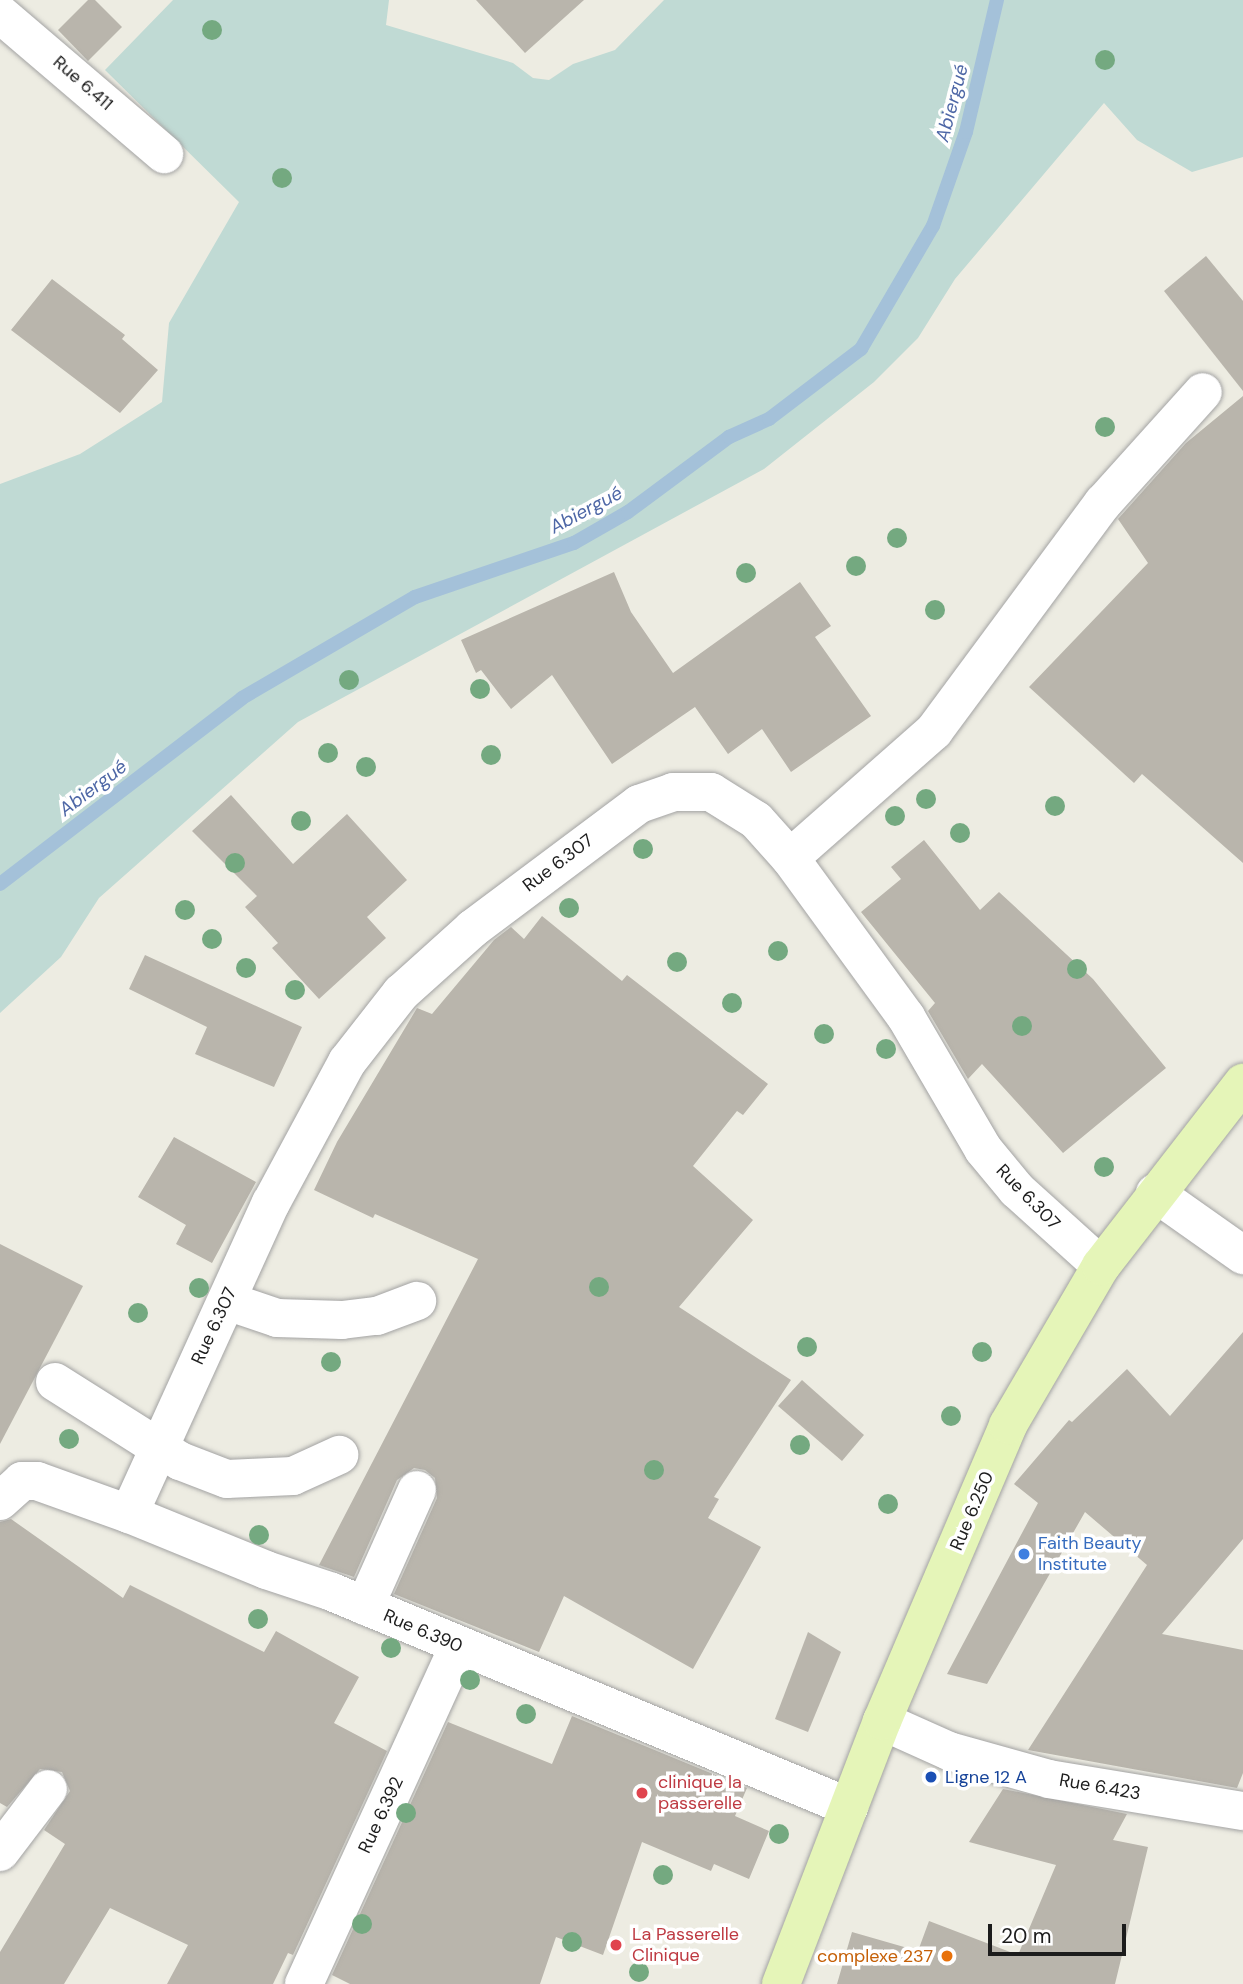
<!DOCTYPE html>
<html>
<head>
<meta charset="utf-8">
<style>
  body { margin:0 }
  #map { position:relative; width:1243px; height:1984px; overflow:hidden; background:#edece2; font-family:"DM Sans",sans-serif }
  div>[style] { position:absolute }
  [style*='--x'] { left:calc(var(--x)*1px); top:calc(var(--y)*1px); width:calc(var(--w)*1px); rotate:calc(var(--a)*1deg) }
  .wetland>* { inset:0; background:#c0dad4 }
  .stream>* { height:14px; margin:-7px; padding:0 7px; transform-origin:7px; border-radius:7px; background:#a4c1d9 }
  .building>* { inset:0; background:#b9b5ac }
  .roads { filter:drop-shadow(0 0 2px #a3a3a3) drop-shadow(0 0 2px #a3a3a3) }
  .street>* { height:38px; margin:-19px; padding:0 19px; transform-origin:19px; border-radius:19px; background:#fff }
  .secondary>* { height:38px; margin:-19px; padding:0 19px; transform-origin:19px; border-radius:19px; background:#e5f5b8 }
  .trees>* { width:20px; height:20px; margin:-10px; border-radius:50%; background:#74a980 }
  .dots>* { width:19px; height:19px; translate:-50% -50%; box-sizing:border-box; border:4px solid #fff; border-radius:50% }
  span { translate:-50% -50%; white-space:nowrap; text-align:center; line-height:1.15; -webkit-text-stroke:7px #fff; paint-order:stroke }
  .street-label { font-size:18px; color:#1c1c1c }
  .shop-label { font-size:18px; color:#366cbe }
  .left { translate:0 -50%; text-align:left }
  .transit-label { font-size:18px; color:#164399 }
  .health-label { font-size:18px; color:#be3a42 }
  .food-label { font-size:18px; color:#c56008 }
  .right { translate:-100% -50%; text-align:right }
  .water-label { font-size:19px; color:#4e67a6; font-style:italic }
  .scale { position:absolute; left:988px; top:1924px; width:138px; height:32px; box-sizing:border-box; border:4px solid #1c1c1c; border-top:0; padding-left:9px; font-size:21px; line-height:24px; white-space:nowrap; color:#1c1c1c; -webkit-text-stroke:5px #fff; paint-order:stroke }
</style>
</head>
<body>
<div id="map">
  <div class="wetland">
    <div style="clip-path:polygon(173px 0,389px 0,386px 25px,513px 63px,533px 78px,549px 80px,573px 64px,615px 50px,664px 0,1243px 0,1243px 157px,1192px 172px,1137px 140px,1104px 103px,955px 279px,918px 338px,874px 382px,764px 469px,298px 722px,99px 898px,61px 957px,0 1013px,0 484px,80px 454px,162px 402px,169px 323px,239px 202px,105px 70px)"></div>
  </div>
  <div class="stream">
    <div style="--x:0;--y:884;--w:305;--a:-37.5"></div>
    <div style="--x:242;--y:698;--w:200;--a:-30.3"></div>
    <div style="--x:415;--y:597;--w:168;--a:-18.8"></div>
    <div style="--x:574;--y:543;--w:62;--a:-29.9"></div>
    <div style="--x:628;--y:512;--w:126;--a:-36.6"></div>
    <div style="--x:729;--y:437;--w:44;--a:-24.2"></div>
    <div style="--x:769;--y:419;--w:116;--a:-37.3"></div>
    <div style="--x:861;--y:349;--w:143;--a:-59.7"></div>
    <div style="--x:933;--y:226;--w:100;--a:-70.7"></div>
    <div style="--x:966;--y:132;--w:136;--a:-76.8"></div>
  </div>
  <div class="building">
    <div style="clip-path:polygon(88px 0,95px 0,122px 27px,88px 61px,58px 30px)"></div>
    <div style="clip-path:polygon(476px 0,584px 0,525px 53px)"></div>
    <div style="clip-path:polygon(1206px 256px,1243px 301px,1243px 391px,1164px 291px)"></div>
    <div style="clip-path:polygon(52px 279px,125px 335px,122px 339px,158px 370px,120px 413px,11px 330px)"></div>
    <div style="clip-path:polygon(1243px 396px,1243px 863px,1142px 774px,1134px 783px,1029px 687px,1148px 563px,1118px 519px,1186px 443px)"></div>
    <div style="clip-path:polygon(614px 572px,631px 612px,673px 673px,800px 582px,831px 626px,815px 637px,871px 716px,791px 772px,762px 729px,728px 754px,695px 707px,612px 764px,552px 675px,511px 709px,481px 670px,476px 673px,461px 640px)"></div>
    <div style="clip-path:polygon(231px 795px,293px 864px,347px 814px,407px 880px,367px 917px,386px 938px,319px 999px,272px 948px,278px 943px,245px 907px,257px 896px,192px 831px)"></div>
    <div style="clip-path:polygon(924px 840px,980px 910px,999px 892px,1093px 979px,1166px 1068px,1063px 1153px,982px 1064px,968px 1079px,928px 1011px,935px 1003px,861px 912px,901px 879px,891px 867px)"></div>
    <div style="clip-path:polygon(542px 916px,622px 981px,627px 975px,768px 1084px,743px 1115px,737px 1111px,693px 1166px,753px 1220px,679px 1307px,791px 1380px,714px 1497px,719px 1499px,708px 1518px,761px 1547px,693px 1669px,564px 1596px,539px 1652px,394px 1594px,437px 1498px,435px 1478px,425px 1470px,414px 1468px,397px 1480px,354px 1577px,319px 1565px,478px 1259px,375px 1214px,373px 1218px,314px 1190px,337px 1142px,417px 1008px,432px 1014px,494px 940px,511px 927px,524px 939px)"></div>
    <div style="clip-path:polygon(145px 955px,302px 1027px,274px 1087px,195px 1054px,207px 1027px,129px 989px)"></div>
    <div style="clip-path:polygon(174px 1137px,256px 1182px,212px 1263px,176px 1244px,186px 1225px,138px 1197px)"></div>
    <div style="clip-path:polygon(0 1244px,83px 1286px,0 1444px)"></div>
    <div style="clip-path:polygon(1243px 1332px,1243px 1539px,1162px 1634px,1243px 1650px,1243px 1773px,1237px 1788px,1028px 1750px,1147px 1565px,1085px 1512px,987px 1684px,947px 1674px,1038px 1503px,1014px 1484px,1069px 1420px,1072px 1422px,1127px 1369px,1170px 1416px)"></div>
    <div style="clip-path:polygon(802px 1380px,864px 1435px,842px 1461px,778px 1406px)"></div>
    <div style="clip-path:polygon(11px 1519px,123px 1598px,130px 1585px,264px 1652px,276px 1631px,359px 1677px,334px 1723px,387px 1751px,293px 1955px,288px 1953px,273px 1984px,167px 1984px,188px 1945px,110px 1908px,64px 1984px,0 1984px,0 1952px,65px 1844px,44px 1830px,70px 1791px,62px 1772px,40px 1769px,7px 1807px,0 1803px,0 1522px)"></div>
    <div style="clip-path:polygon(808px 1632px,841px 1652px,808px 1732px,775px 1719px)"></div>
    <div style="clip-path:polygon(572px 1716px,747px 1788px,735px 1816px,769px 1831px,749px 1879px,714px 1864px,711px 1871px,642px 1842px,603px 1955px,556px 1937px,540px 1984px,350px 1984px,332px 1975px,448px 1722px,552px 1764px)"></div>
    <div style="clip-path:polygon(1003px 1789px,1127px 1814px,1113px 1840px,1148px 1847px,1115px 1984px,837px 1984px,852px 1932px,918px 1951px,929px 1921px,1018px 1955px,1056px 1865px,969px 1842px)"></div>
  </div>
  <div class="roads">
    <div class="street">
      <div style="--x:0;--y:14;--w:216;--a:40.5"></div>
      <div style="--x:790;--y:858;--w:192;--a:-41.4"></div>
      <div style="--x:934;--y:731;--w:284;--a:-53.5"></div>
      <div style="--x:1103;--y:503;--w:149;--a:-48"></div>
      <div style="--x:1155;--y:1193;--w:108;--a:35.2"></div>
      <div style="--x:227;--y:1301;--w:53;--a:18.8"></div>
      <div style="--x:277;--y:1318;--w:65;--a:1.8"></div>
      <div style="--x:342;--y:1320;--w:35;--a:-7"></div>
      <div style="--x:377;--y:1316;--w:43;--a:-20.6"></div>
      <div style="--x:55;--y:1382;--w:148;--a:32.3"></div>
      <div style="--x:180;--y:1461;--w:50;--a:21"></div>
      <div style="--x:227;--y:1479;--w:66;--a:-2.6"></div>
      <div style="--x:293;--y:1476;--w:51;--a:-24.5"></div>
      <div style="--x:0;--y:1501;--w:30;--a:-42"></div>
      <div style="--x:22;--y:1481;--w:15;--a:0"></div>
      <div style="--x:37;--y:1481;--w:98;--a:19.7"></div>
      <div style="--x:129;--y:1514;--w:148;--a:22.2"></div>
      <div style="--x:266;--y:1570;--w:70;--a:18.4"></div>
      <div style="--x:332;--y:1592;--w:560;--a:22.58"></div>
      <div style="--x:129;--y:1514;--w:342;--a:-65.5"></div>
      <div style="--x:271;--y:1203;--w:160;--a:-61.7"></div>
      <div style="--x:347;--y:1062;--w:88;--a:-52"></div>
      <div style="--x:401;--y:993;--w:96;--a:-42"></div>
      <div style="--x:472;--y:929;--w:209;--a:-36.8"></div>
      <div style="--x:639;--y:804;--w:36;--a:-19"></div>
      <div style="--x:673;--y:792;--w:38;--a:0"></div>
      <div style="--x:711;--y:792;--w:53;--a:31.9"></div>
      <div style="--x:756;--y:820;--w:51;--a:48.2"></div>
      <div style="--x:790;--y:858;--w:197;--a:53.9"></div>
      <div style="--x:906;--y:1017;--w:153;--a:59.7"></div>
      <div style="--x:983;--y:1149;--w:53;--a:50.3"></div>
      <div style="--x:1017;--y:1190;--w:113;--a:42.1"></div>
      <div style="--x:365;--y:1606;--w:127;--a:-65.9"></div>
      <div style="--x:882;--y:1721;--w:73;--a:24.1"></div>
      <div style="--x:949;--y:1751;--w:104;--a:15.6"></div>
      <div style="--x:1049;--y:1779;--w:197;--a:9.4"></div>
      <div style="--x:0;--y:1852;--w:79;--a:-52.7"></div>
      <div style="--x:304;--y:1984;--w:372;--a:-65.4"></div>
    </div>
    <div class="secondary">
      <div style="--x:781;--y:1984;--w:282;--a:-69"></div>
      <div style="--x:882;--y:1721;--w:322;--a:-66.9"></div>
      <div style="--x:1008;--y:1425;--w:184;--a:-59.7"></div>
      <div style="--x:1101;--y:1266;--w:232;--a:-52.2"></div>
    </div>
  </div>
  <div class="trees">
    <div style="left:212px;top:30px"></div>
    <div style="left:1105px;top:60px"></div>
    <div style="left:282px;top:178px"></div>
    <div style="left:1105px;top:427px"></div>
    <div style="left:897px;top:538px"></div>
    <div style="left:856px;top:566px"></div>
    <div style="left:746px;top:573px"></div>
    <div style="left:935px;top:610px"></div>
    <div style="left:349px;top:680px"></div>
    <div style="left:480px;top:689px"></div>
    <div style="left:328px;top:753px"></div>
    <div style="left:491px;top:755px"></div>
    <div style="left:366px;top:767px"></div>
    <div style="left:926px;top:799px"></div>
    <div style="left:1055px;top:806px"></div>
    <div style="left:895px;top:816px"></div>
    <div style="left:301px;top:821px"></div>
    <div style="left:960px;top:833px"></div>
    <div style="left:643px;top:849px"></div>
    <div style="left:235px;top:863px"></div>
    <div style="left:569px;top:908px"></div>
    <div style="left:185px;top:910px"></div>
    <div style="left:212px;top:939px"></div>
    <div style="left:778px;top:951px"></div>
    <div style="left:677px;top:962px"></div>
    <div style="left:246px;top:968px"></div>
    <div style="left:1077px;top:969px"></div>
    <div style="left:295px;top:990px"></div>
    <div style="left:732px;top:1003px"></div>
    <div style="left:1022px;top:1026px"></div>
    <div style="left:824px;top:1034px"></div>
    <div style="left:886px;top:1049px"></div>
    <div style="left:1104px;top:1167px"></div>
    <div style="left:599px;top:1287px"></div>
    <div style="left:199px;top:1288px"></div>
    <div style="left:138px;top:1313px"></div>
    <div style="left:807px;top:1347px"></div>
    <div style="left:982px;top:1352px"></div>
    <div style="left:331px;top:1362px"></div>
    <div style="left:951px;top:1416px"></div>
    <div style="left:69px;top:1439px"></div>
    <div style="left:800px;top:1445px"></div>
    <div style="left:654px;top:1470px"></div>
    <div style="left:888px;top:1504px"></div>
    <div style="left:259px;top:1535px"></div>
    <div style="left:258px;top:1619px"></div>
    <div style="left:391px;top:1648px"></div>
    <div style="left:470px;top:1680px"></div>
    <div style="left:526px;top:1714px"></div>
    <div style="left:406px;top:1813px"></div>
    <div style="left:779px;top:1834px"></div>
    <div style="left:663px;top:1875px"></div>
    <div style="left:362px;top:1924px"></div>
    <div style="left:572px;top:1942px"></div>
    <div style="left:639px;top:1972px"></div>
  </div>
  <div class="dots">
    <div style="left:1024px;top:1554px;background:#3f7fe0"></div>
    <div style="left:931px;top:1777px;background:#1a4fb4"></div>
    <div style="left:642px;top:1793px;background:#e0444e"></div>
    <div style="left:616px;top:1945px;background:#e0444e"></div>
    <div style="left:947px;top:1956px;background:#e8710a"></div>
  </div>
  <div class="street-label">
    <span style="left:83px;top:83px;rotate:41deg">Rue 6.411</span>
    <span style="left:558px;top:863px;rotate:-37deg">Rue 6.307</span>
    <span style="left:1028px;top:1197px;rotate:46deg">Rue 6.307</span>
    <span style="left:214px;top:1326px;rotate:-65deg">Rue 6.307</span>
    <span style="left:972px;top:1511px;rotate:-67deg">Rue 6.250</span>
    <span style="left:423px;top:1631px;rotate:23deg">Rue 6.390</span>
    <span style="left:1100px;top:1787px;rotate:10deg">Rue 6.423</span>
    <span style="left:381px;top:1815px;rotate:-65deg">Rue 6.392</span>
  </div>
  <div class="shop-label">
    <span class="left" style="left:1038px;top:1554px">Faith Beauty<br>Institute</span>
  </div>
  <div class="transit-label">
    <span class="left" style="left:945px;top:1777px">Ligne 12 A</span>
  </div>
  <div class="health-label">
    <span class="left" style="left:658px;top:1793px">clinique la<br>passerelle</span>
    <span class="left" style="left:632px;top:1945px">La Passerelle<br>Clinique</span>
  </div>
  <div class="food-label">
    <span class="right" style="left:933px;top:1956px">complexe 237</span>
  </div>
  <div class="water-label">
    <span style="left:952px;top:103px;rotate:-75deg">Abiergué</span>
    <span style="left:586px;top:510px;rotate:-28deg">Abiergué</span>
    <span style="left:93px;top:788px;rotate:-37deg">Abiergué</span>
  </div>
  <div class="scale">20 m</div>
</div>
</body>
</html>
